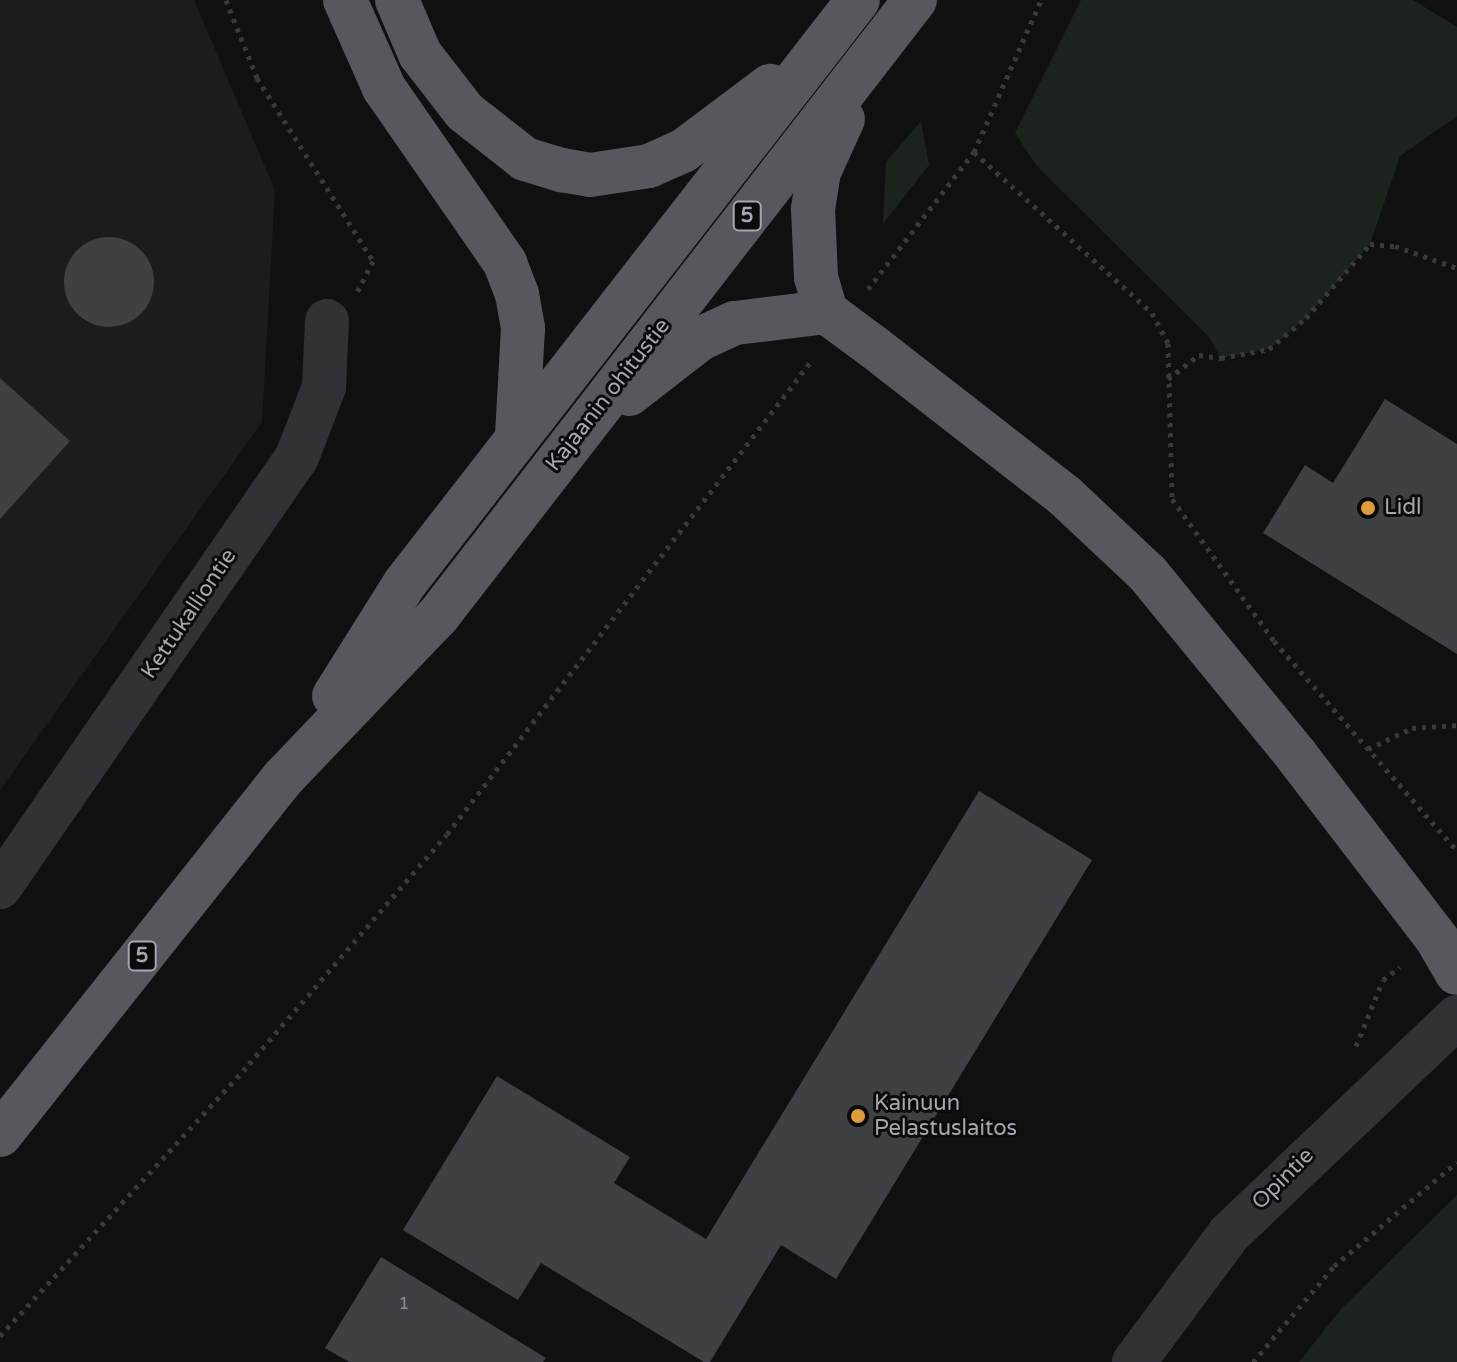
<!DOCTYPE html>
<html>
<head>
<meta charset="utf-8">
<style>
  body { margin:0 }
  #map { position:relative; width:1457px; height:1362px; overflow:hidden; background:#101011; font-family:"Varela Round",sans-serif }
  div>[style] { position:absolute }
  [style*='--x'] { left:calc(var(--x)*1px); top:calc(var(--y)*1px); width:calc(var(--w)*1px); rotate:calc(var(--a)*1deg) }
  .built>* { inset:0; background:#1c1c1e }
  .green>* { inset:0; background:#1c231d }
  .building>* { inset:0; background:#3f4044 }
  .round { border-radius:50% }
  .path>* { height:5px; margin-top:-2.5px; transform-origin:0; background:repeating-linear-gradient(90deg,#37393c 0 4px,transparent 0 10px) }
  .minor>* { height:44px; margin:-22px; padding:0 22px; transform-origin:22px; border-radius:22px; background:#313235 }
  .tertiary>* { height:44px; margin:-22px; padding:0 22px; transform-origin:22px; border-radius:22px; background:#313235 }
  .trunk>* { height:44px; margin:-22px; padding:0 22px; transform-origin:22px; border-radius:22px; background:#56585d }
  .trunk-bridge>* { height:44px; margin:-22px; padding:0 22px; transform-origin:22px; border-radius:22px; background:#56585d }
  .dots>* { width:22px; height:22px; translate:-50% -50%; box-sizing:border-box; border:4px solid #0b0b0c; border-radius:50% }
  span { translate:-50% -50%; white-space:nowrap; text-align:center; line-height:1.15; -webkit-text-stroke:6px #0b0b0c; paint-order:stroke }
  .number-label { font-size:18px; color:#898d95 }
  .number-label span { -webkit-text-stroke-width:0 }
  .shield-label span { padding:2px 6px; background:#0b0b0c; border:2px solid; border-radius:6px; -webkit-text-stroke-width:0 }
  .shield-label { font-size:20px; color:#a2a7b0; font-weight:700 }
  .street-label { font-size:22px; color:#a2a7b0 }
  .poi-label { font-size:22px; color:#a2a7b0 }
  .left { translate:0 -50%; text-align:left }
</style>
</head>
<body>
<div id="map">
  <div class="built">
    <div style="clip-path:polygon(0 0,194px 0,275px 190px,262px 422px,0 790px)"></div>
  </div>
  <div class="green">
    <div style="clip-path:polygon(1081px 0,1413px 0,1457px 27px,1457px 116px,1400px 156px,1370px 244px,1306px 318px,1269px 349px,1221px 358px,1208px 336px,1036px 165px,1015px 133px)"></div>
    <div style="clip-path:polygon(921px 121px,929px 165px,883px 224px,886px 162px)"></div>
    <div style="clip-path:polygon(1457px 1195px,1457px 1362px,1299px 1362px,1341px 1309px)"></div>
  </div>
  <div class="building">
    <div class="round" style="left:64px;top:237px;width:90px;height:90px"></div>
    <div style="clip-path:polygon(0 378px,70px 441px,0 519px)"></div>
    <div style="clip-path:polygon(1385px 399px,1457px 444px,1457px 654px,1263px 533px,1305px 465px,1333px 483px)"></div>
    <div style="clip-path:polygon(979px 791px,1092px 860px,836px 1279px,781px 1245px,710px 1362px,704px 1362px,541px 1263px,518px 1300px,403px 1230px,497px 1076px,630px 1157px,614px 1183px,706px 1239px)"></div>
    <div style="clip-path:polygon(381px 1257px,546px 1358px,543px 1362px,349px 1362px,325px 1348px)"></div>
  </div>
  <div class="path">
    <div style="--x:226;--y:0;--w:84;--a:68.3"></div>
    <div style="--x:257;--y:78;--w:217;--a:57.6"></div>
    <div style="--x:373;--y:261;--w:34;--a:117"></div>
    <div style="--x:974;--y:152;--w:240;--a:42.1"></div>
    <div style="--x:1152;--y:313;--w:34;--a:62"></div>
    <div style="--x:1168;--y:343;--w:156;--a:88.5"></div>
    <div style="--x:1172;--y:499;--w:175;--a:54.3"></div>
    <div style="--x:1274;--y:641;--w:279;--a:48.9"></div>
    <div style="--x:868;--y:289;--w:173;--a:-52.3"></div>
    <div style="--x:974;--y:152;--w:166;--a:-66.2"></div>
    <div style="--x:1168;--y:379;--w:39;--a:-38"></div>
    <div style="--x:1199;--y:355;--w:22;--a:8"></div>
    <div style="--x:1221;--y:358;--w:49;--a:-10.6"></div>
    <div style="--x:1269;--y:349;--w:48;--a:-40"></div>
    <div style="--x:1306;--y:318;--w:98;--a:-49.1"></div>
    <div style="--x:1370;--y:244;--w:25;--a:5"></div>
    <div style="--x:1395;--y:246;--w:66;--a:19.5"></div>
    <div style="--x:1368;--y:749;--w:49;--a:-25.5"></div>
    <div style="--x:1412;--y:728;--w:45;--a:-3.8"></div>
    <div style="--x:1356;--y:1046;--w:71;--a:-67.8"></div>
    <div style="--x:1383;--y:980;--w:21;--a:-37"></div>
    <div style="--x:0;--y:1336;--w:369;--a:-47.5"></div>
    <div style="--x:249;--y:1064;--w:303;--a:-49.3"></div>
    <div style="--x:447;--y:834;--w:598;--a:-52.4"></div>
    <div style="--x:1253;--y:1362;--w:126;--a:-49.8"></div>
    <div style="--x:1334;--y:1266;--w:161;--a:-40.2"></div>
  </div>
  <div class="minor">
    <div style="--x:0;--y:887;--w:523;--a:-55.37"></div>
    <div style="--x:297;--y:457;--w:75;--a:-68.9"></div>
    <div style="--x:324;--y:387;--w:66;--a:-87.4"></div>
  </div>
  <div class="tertiary">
    <div style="--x:1134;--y:1362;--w:159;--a:-53.4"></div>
    <div style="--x:1229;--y:1234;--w:315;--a:-43.6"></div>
  </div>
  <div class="trunk">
    <div style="--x:345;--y:0;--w:96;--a:66.1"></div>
    <div style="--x:384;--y:88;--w:213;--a:55.3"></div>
    <div style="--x:505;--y:263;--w:33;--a:69"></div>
    <div style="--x:517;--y:294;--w:35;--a:80"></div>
    <div style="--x:523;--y:328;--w:107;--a:93.2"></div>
    <div style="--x:397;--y:0;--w:59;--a:66.9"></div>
    <div style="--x:420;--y:54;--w:73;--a:52.2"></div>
    <div style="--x:465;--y:112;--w:76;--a:38.1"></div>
    <div style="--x:525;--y:159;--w:39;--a:17"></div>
    <div style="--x:562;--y:170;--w:28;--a:10"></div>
    <div style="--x:590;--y:175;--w:60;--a:-8.7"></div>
    <div style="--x:649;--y:166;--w:37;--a:-24"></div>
    <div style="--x:683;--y:151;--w:109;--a:-36.8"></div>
    <div style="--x:833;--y:317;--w:9;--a:-144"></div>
    <div style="--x:826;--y:312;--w:36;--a:-106"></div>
    <div style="--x:816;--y:277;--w:68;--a:-92.5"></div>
    <div style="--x:813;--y:209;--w:37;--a:-81"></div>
    <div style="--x:819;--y:172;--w:58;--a:-65.6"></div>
    <div style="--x:875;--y:348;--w:241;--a:37.9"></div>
    <div style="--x:1065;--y:496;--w:114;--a:43.2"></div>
    <div style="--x:1148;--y:574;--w:234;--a:50.7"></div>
    <div style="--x:1296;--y:755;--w:232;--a:52.5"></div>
    <div style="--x:1437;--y:939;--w:39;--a:60"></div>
    <div style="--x:629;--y:394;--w:90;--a:-37.8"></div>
    <div style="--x:700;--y:339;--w:38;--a:-25"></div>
    <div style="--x:735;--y:323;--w:92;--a:-6.9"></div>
    <div style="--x:334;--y:696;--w:133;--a:-57.9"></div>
    <div style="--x:405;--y:583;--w:738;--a:-52.15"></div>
    <div style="--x:0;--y:1135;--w:457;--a:-51.6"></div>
    <div style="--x:284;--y:777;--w:223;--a:-46.3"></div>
    <div style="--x:438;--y:616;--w:779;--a:-52.25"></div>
  </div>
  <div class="trunk-bridge">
    <div style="--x:833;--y:317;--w:52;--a:36.4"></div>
  </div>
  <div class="dots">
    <div style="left:1368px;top:508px;background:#de9c3b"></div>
    <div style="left:858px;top:1116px;background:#de9c3b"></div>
  </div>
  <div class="number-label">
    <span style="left:404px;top:1303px">1</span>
  </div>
  <div class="shield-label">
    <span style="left:747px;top:216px">5</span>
    <span style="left:142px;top:956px">5</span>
  </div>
  <div class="street-label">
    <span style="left:608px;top:395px;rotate:-52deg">Kajaanin ohitustie</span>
    <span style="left:189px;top:614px;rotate:-56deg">Kettukalliontie</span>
    <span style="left:1283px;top:1179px;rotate:-45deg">Opintie</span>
  </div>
  <div class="poi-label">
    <span class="left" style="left:1384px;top:508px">Lidl</span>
    <span class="left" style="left:874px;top:1116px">Kainuun<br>Pelastuslaitos</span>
  </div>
</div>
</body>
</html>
